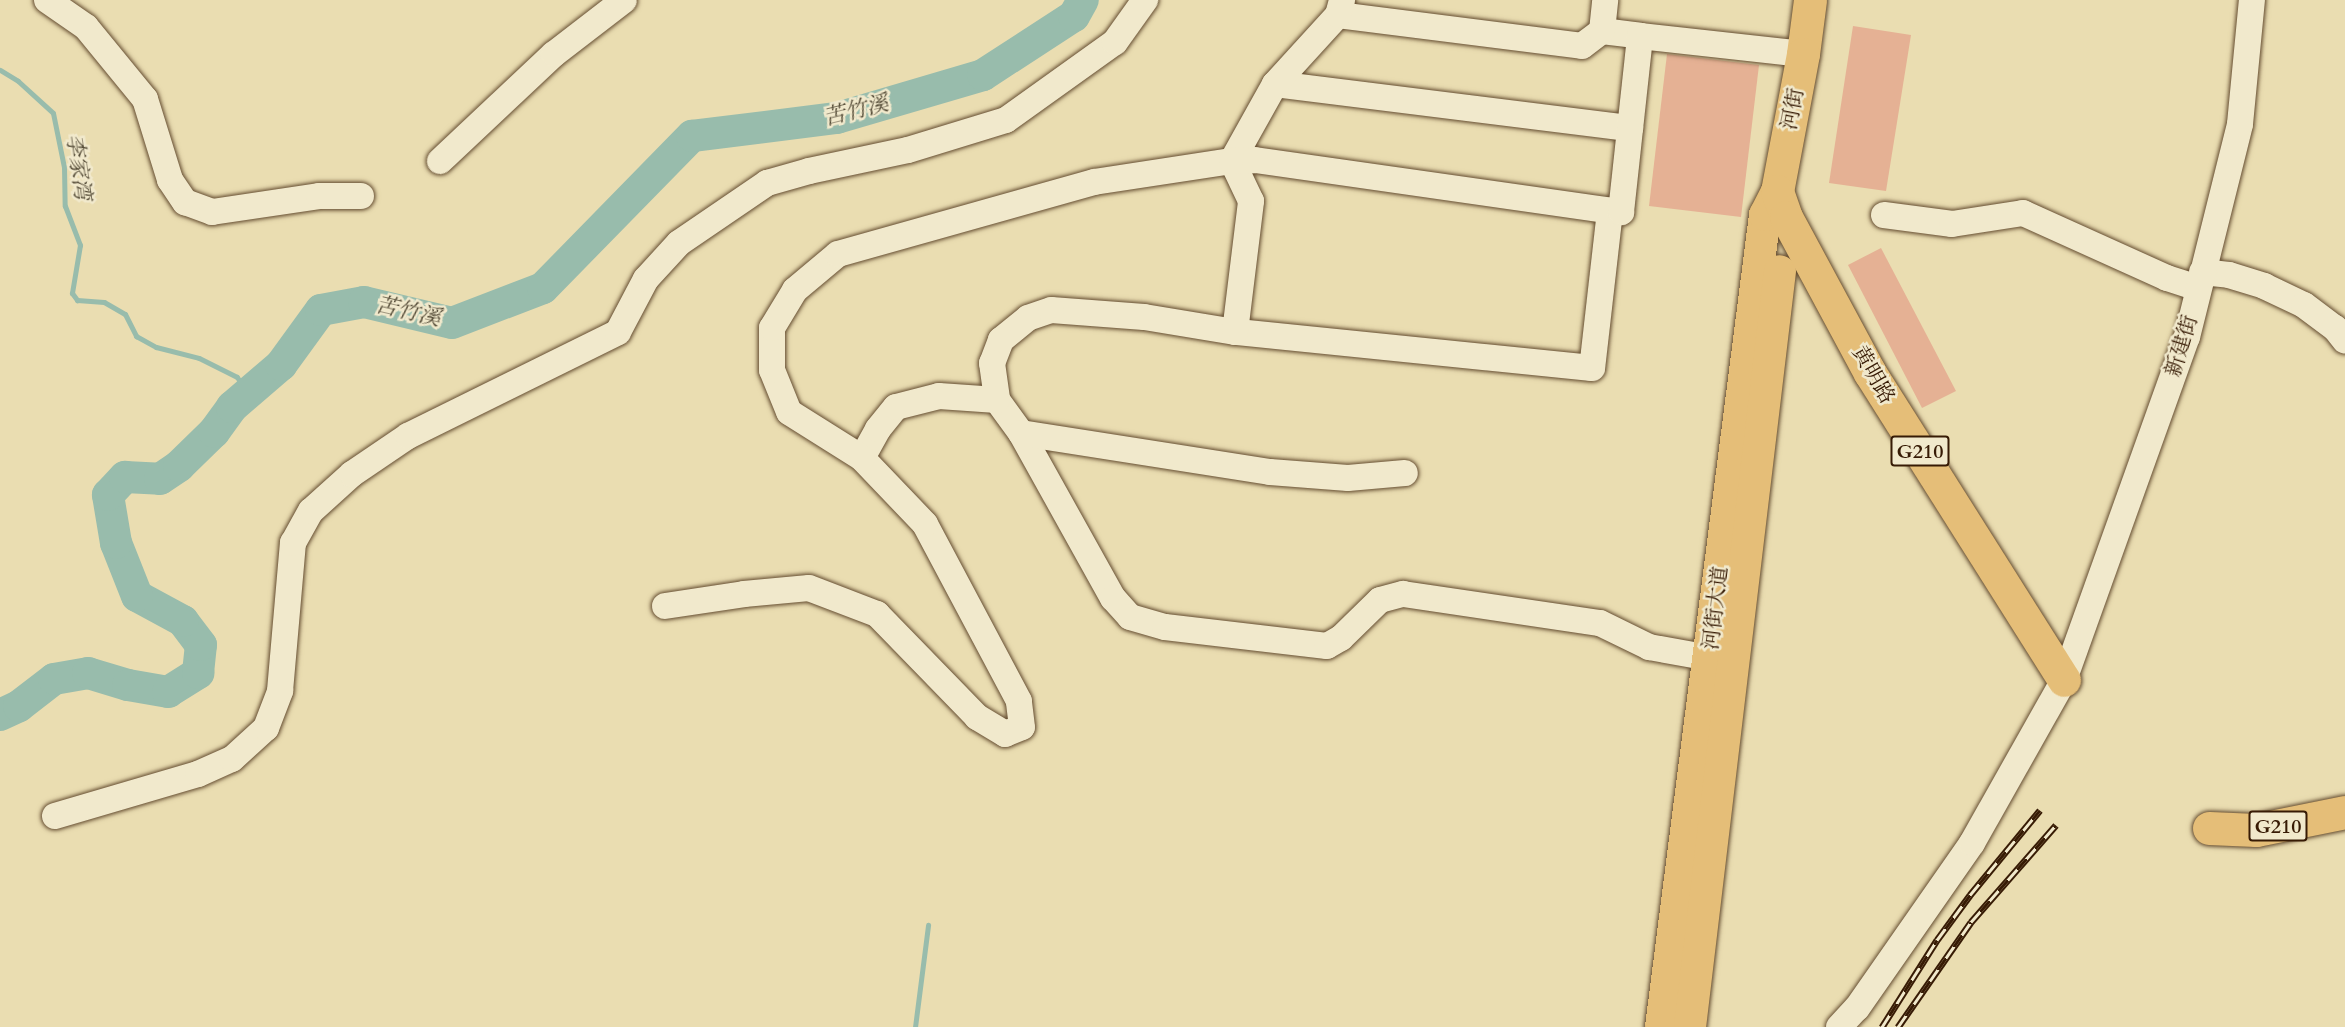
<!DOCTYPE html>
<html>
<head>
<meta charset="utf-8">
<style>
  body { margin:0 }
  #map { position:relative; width:2345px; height:1027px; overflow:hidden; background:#eaddb1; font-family:Cardo,"Noto Serif SC",serif }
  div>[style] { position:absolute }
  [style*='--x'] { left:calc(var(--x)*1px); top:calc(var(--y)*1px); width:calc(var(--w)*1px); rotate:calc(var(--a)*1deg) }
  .stream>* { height:5px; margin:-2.5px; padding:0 2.5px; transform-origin:2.5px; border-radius:2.5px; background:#98bcac }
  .river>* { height:32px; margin:-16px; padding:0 16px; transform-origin:16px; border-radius:16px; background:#98bcac }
  .building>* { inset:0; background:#e5b194 }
  .roads { filter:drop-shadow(0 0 2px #644c30) drop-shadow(0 0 2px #644c30) }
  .minor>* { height:26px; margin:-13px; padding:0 13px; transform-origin:13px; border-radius:13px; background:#f1e9cc }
  .major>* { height:32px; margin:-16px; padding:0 16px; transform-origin:16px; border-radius:16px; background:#e5be78 }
  .highway>* { height:33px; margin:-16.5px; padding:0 16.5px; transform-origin:16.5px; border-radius:16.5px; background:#e5be78 }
  .rail>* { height:7px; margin-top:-3.5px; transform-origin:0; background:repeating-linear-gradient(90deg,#f1e9cc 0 14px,#371b05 0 28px); box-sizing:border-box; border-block:2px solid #371b05 }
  span { translate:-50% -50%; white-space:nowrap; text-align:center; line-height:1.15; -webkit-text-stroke:5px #f1e9cc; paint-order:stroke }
  .shield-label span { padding:2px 4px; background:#f1e9cc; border:2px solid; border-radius:4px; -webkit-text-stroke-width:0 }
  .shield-label { font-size:20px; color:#371b05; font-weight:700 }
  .street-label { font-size:21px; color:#371b05 }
  .water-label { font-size:22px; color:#544b37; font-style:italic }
</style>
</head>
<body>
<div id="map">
  <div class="stream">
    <div style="--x:0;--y:70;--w:21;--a:31"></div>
    <div style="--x:18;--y:81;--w:47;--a:42.4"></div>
    <div style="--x:53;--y:113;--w:55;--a:78.5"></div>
    <div style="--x:64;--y:167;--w:39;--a:89"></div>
    <div style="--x:65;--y:206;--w:42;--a:69"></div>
    <div style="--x:80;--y:245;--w:49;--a:99.5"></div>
    <div style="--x:72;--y:293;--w:9;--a:54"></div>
    <div style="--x:77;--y:300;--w:27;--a:4"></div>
    <div style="--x:104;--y:302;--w:24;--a:30"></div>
    <div style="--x:125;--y:314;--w:25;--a:63"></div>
    <div style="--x:136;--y:336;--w:23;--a:29"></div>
    <div style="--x:156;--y:347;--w:44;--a:14.3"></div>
    <div style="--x:199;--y:358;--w:42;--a:26.6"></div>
    <div style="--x:237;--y:377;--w:20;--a:57"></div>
    <div style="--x:915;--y:1027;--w:103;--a:-82.7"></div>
  </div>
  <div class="river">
    <div style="--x:0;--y:715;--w:21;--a:-25"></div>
    <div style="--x:19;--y:706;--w:44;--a:-37.6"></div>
    <div style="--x:54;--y:679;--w:35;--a:-10"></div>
    <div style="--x:88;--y:673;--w:42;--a:16.7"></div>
    <div style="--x:128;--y:685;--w:41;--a:9.9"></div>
    <div style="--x:168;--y:692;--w:36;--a:-32"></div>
    <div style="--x:198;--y:673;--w:28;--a:-84"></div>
    <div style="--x:201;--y:645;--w:30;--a:-127"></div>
    <div style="--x:183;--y:621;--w:52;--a:-151.5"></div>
    <div style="--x:137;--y:596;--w:57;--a:-111.6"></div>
    <div style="--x:116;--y:543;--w:49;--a:-99.5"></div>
    <div style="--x:108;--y:495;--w:25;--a:-47"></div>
    <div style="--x:125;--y:477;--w:35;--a:3"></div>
    <div style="--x:160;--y:479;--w:23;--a:-34"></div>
    <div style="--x:179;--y:466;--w:49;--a:-44.2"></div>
    <div style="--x:214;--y:432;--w:31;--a:-54"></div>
    <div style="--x:232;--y:407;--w:65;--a:-40.6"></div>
    <div style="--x:281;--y:365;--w:68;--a:-54"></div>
    <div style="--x:321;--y:310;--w:44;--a:-10.5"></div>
    <div style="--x:364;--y:302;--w:90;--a:13.4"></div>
    <div style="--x:452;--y:323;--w:97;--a:-21"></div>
    <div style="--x:543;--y:288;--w:213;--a:-45.6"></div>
    <div style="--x:692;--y:136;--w:146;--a:-7.1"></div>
    <div style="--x:837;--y:118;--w:152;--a:-16.4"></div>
    <div style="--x:983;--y:75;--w:108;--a:-33"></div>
    <div style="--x:1074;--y:16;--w:18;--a:-61"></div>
  </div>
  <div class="building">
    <div style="clip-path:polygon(1853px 26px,1911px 35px,1886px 191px,1829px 183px)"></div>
    <div style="clip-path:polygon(1667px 54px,1759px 65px,1741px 217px,1649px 206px)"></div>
    <div style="clip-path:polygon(1881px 248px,1956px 391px,1922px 408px,1848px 265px)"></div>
  </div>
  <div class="roads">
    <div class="minor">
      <div style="--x:47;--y:0;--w:47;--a:34.7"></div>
      <div style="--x:86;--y:27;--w:93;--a:50.7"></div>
      <div style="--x:145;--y:99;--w:85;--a:72.8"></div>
      <div style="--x:170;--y:180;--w:27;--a:56"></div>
      <div style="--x:185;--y:202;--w:29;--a:20"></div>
      <div style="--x:212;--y:212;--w:108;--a:-8.5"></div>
      <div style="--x:319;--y:196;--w:42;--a:0"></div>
      <div style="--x:1338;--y:15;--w:246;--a:7.2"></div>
      <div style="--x:1582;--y:46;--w:25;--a:-37"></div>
      <div style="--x:1602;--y:31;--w:38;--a:7"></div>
      <div style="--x:1602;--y:31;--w:31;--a:-84"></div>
      <div style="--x:1275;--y:84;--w:358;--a:7.1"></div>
      <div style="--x:440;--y:161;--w:156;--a:-43.2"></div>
      <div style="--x:554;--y:54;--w:88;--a:-37.6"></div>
      <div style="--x:1610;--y:211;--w:158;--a:96.5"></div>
      <div style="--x:1592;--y:368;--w:359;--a:-174.2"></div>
      <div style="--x:1235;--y:332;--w:92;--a:-170.6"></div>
      <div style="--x:1144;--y:317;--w:93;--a:-175.7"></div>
      <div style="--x:1051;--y:310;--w:24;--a:161"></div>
      <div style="--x:1028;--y:318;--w:35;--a:141"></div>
      <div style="--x:1001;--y:340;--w:25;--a:111"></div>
      <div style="--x:992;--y:363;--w:37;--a:82"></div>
      <div style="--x:997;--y:400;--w:41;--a:54"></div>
      <div style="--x:1021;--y:433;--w:189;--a:60.9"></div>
      <div style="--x:1113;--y:598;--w:25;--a:48"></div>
      <div style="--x:1130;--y:617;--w:36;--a:16"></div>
      <div style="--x:1165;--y:627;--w:163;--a:6.7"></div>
      <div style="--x:1327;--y:646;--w:16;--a:-30"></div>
      <div style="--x:1341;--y:638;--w:54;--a:-44.3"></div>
      <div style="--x:1380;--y:600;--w:24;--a:-15"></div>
      <div style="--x:1403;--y:594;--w:199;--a:8.4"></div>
      <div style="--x:1600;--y:623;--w:55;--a:26.1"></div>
      <div style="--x:1649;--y:647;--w:62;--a:10.2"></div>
      <div style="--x:1884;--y:215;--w:69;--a:7.5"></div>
      <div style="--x:1952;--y:224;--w:72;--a:-8.8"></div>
      <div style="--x:2023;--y:213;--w:158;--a:24.3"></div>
      <div style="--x:2167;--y:278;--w:33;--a:18"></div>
      <div style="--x:2202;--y:272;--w:27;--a:6"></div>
      <div style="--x:2229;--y:275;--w:37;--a:17"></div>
      <div style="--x:2264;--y:286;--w:44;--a:25.4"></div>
      <div style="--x:2304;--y:305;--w:39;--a:37"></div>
      <div style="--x:2335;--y:328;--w:16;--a:52"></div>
      <div style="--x:1235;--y:332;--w:132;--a:-83"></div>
      <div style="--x:1251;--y:201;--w:44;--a:-115.4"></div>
      <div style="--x:1232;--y:161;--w:88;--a:-60.8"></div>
      <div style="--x:1275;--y:84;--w:93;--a:-47.6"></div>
      <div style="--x:1338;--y:15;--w:16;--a:-75"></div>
      <div style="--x:1021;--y:433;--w:252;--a:8.9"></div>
      <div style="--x:1270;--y:472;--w:78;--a:4.4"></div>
      <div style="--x:1348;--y:478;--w:57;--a:-5"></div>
      <div style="--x:862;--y:458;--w:33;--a:-61"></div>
      <div style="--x:878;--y:429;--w:28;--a:-51"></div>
      <div style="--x:896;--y:407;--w:44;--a:-14.3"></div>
      <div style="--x:939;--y:396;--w:58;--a:3.9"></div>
      <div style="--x:665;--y:606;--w:80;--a:-8.6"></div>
      <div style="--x:744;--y:594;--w:65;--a:-5.3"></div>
      <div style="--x:809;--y:588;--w:73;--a:20.9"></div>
      <div style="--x:877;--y:614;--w:144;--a:45.8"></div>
      <div style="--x:977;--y:717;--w:33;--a:31"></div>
      <div style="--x:1005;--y:734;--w:18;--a:-22"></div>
      <div style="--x:1022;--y:727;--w:26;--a:-97"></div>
      <div style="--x:1019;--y:701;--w:200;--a:-118"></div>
      <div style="--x:925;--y:524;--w:91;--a:-133.7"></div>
      <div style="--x:862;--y:458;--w:86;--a:-147.8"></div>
      <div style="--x:789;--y:412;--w:45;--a:-112"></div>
      <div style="--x:772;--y:370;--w:42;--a:-90"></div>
      <div style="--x:772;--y:328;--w:44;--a:-58.8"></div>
      <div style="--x:795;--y:290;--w:56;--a:-39.9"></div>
      <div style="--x:838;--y:254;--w:266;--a:-15.7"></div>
      <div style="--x:1094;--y:182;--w:140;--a:-8.7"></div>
      <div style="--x:1232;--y:161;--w:23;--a:-2"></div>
      <div style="--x:1255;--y:160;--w:370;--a:8.1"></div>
      <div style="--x:1621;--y:212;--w:177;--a:-83.8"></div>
      <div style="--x:1640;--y:36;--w:164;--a:6.3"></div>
      <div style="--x:55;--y:816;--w:149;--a:-16.4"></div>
      <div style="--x:198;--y:774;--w:37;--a:-24"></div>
      <div style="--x:232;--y:759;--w:46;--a:-42.4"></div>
      <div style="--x:266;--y:728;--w:40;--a:-69"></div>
      <div style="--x:280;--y:691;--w:149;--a:-85"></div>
      <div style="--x:293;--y:543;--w:37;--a:-61"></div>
      <div style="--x:311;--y:511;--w:55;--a:-42.1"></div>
      <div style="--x:352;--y:474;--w:68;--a:-34.2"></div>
      <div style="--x:408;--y:436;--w:234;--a:-26.3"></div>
      <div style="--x:618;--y:332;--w:60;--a:-62.2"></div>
      <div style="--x:646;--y:279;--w:49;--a:-47.5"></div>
      <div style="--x:679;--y:243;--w:107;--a:-34.3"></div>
      <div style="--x:767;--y:183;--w:44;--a:-15.9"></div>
      <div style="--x:809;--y:171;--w:101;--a:-12"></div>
      <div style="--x:908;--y:150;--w:102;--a:-17"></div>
      <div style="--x:1006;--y:120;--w:134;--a:-35.6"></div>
      <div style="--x:1115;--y:42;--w:52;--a:-54.5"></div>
      <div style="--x:1839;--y:1027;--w:26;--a:-47"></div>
      <div style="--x:1857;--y:1008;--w:201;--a:-55.1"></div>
      <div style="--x:1972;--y:843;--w:187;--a:-60.6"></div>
      <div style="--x:2064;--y:680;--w:364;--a:-70.3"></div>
      <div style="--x:2187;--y:337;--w:219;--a:-76"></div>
      <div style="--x:2240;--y:124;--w:125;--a:-84.5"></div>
    </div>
    <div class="major">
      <div style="--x:1661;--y:1027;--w:819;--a:-82.7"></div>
      <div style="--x:1765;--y:215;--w:27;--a:-63"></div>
      <div style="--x:1690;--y:1027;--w:761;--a:-83.21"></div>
    </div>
    <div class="highway">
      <div style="--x:1810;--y:0;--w:54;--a:97.4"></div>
      <div style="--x:1803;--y:54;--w:139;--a:100.7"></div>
      <div style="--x:1777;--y:191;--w:28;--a:71"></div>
      <div style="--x:1786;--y:217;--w:177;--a:61.7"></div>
      <div style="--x:1870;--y:373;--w:363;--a:57.7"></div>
      <div style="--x:2209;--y:828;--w:47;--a:2.4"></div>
      <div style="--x:2256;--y:830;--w:91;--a:-11.4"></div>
    </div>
  </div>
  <div class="rail">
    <div style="--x:1882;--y:1027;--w:103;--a:-57.7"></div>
    <div style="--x:1937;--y:940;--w:56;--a:-53.7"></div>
    <div style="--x:1970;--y:895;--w:110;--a:-50.5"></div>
    <div style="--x:1898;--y:1027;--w:128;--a:-55.2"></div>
    <div style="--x:1971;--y:922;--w:129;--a:-48.8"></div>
  </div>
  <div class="shield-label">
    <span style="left:1920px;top:451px">G210</span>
    <span style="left:2278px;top:826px">G210</span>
  </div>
  <div class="street-label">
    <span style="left:1793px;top:109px;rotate:-79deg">河街</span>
    <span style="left:2182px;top:346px;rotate:-73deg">新建街</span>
    <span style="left:1873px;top:375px;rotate:60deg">黄明路</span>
    <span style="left:1716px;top:608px;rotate:-83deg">河街大道</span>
  </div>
  <div class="water-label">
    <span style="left:856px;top:111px;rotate:-14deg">苦竹溪</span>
    <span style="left:78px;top:167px;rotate:82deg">李家湾</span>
    <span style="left:408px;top:312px;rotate:13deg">苦竹溪</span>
  </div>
</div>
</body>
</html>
